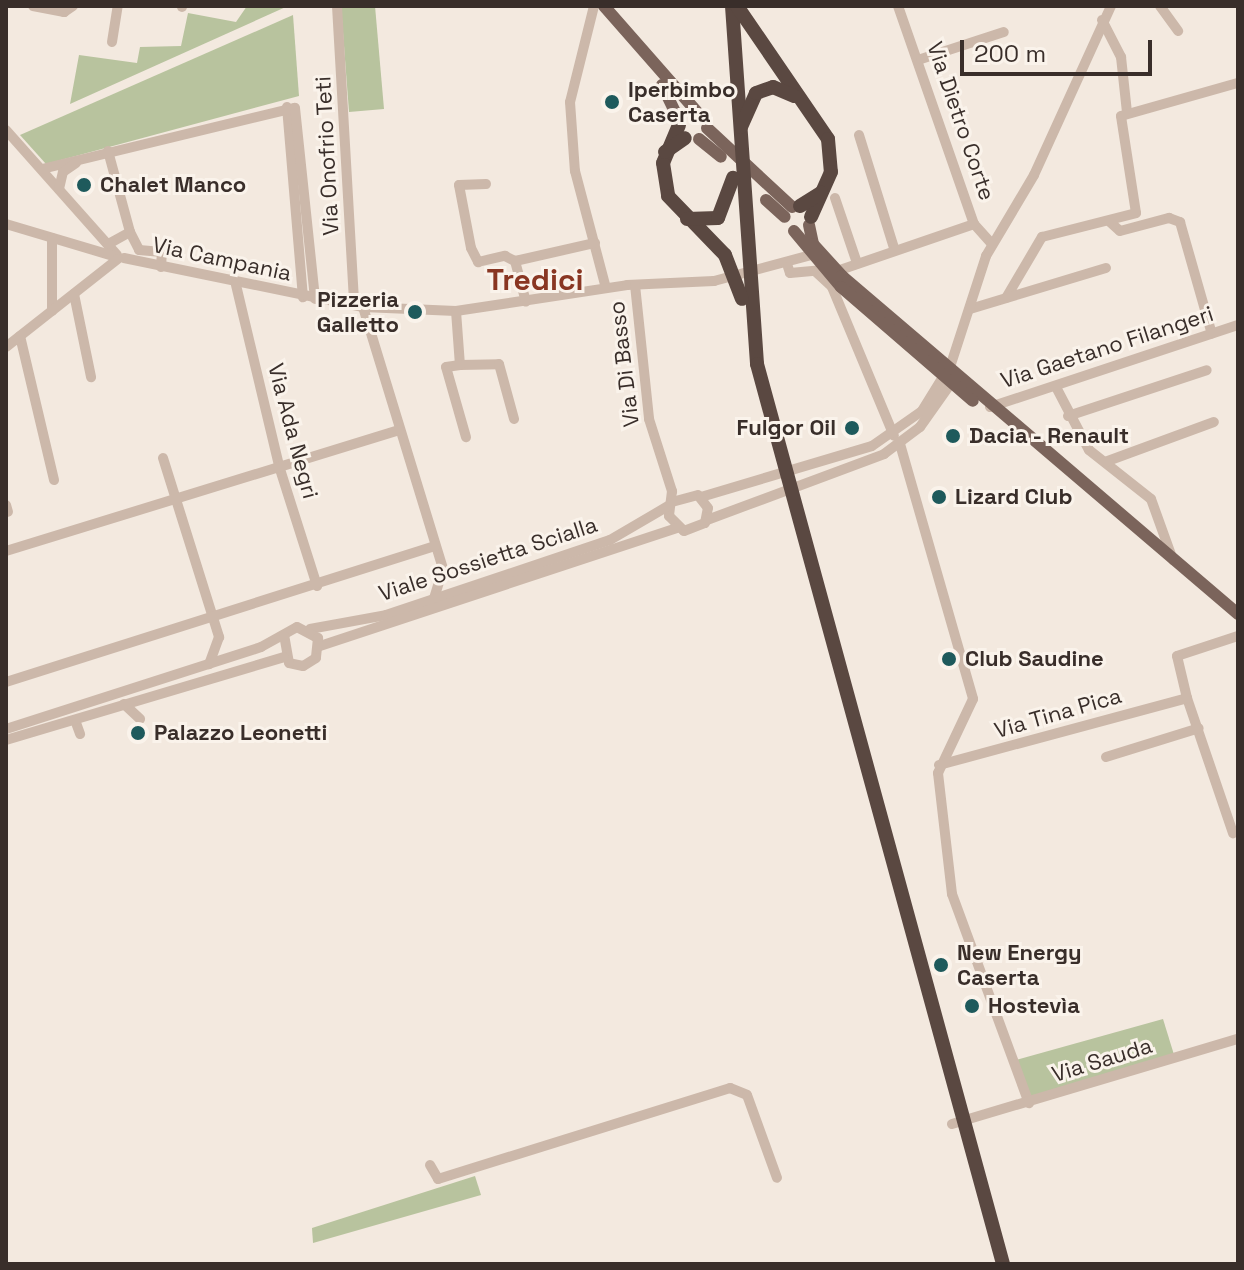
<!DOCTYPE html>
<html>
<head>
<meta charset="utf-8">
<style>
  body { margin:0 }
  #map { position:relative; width:1244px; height:1270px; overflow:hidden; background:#f3e9df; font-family:"Space Grotesk",sans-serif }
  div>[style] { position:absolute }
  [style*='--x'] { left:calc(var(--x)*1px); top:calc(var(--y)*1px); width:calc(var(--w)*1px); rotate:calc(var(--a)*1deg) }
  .green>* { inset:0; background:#b8c39e }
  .minor>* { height:10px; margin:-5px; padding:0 5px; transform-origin:5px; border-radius:5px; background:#ccb8aa }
  .major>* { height:12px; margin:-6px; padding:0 6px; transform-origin:6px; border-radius:6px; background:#7b645b }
  .highway>* { height:14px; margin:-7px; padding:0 7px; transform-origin:7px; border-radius:7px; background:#5a4841 }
  .rail>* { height:2px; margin-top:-1px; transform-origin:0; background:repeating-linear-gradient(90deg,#392e2a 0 2px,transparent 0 8px) }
  .dots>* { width:22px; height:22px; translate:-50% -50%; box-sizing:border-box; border:4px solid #faf3eb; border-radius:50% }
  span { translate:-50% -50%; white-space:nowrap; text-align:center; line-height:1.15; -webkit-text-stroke:6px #faf3eb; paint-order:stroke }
  .poi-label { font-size:22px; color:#392e2a; font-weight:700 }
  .left { translate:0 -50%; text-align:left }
  .right { translate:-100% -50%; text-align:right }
  .street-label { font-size:22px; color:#392e2a }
  .district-label { font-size:30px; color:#893622; font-weight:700 }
  .frame { position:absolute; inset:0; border:8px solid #392e2a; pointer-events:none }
  .scale { position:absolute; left:960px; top:40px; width:192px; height:36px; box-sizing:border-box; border:4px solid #392e2a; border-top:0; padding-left:10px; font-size:24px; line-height:28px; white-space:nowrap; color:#392e2a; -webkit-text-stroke:6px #faf3eb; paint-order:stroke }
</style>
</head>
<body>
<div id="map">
  <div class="green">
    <div style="clip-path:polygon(247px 6px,288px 6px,70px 104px,79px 55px,137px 63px,140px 47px,181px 46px,188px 13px,236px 22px)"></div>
    <div style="clip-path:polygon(341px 6px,375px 6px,384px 109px,349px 112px)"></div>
    <div style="clip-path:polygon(293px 15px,299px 96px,46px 164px,20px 135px)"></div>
    <div style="clip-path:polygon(1163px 1019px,1175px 1058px,1030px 1097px,1016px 1060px)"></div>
    <div style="clip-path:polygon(475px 1176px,481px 1195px,313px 1243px,312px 1228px)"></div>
  </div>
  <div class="minor">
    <div style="--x:33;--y:6;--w:32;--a:11"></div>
    <div style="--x:64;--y:12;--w:11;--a:-34"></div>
    <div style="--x:337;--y:6;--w:299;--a:86.7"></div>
    <div style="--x:594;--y:6;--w:99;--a:104"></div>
    <div style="--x:570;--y:102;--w:69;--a:85.9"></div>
    <div style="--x:575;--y:171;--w:121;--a:75.2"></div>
    <div style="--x:898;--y:6;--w:231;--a:70.8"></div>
    <div style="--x:974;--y:224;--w:27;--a:48"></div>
    <div style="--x:1160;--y:6;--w:31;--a:54"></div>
    <div style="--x:182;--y:7;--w:1;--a:-90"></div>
    <div style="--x:1102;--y:20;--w:42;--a:62.8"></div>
    <div style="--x:1121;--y:57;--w:55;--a:83.8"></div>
    <div style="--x:112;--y:42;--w:36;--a:-81"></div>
    <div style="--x:921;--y:59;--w:87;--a:-18"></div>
    <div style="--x:287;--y:107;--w:191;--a:85.2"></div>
    <div style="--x:6;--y:130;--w:167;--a:48.4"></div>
    <div style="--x:859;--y:135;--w:121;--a:72.8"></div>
    <div style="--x:108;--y:151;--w:84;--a:74.8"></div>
    <div style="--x:130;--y:232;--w:25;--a:151"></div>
    <div style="--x:42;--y:169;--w:260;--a:-13.6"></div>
    <div style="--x:295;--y:108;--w:192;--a:84"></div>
    <div style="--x:486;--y:184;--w:27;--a:178"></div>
    <div style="--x:459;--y:185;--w:64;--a:79.2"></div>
    <div style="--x:471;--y:248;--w:16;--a:63"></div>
    <div style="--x:478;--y:262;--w:28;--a:-13"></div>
    <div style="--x:505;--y:256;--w:11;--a:27"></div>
    <div style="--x:59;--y:189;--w:17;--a:-77"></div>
    <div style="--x:63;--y:172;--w:16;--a:-35"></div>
    <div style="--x:835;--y:198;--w:69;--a:71.3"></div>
    <div style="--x:1110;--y:222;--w:13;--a:42"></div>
    <div style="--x:1120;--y:231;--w:51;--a:-14.9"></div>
    <div style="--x:1169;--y:218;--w:12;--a:20"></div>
    <div style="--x:1180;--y:222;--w:116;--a:74.1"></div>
    <div style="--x:6;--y:224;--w:116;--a:16.6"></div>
    <div style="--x:130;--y:232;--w:20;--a:63"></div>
    <div style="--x:139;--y:250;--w:23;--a:5"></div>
    <div style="--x:162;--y:252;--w:15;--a:94"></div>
    <div style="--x:124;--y:258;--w:244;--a:11.6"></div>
    <div style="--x:363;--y:307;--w:93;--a:2.5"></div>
    <div style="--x:456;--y:311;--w:173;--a:-8.6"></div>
    <div style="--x:627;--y:285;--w:87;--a:-2.6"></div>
    <div style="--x:714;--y:281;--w:100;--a:-15"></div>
    <div style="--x:515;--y:261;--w:82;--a:-12.7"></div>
    <div style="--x:515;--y:261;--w:42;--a:75"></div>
    <div style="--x:788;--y:267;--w:6;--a:72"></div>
    <div style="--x:790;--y:273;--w:25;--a:-5"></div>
    <div style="--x:815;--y:271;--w:23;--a:43"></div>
    <div style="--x:832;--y:287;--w:161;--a:67.4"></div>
    <div style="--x:837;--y:271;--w:145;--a:-18.9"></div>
    <div style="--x:236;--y:285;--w:186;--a:76.6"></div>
    <div style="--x:279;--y:466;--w:126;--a:72.4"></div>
    <div style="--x:635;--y:285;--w:135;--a:84"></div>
    <div style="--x:649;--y:419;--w:76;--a:72.3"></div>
    <div style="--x:672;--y:491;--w:25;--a:97"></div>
    <div style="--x:669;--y:516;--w:21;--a:45"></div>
    <div style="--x:684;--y:531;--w:22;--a:-21"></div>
    <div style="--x:705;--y:523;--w:15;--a:-79"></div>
    <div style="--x:708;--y:508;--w:16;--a:-128"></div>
    <div style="--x:698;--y:495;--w:27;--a:165"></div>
    <div style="--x:74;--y:294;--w:85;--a:78.4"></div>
    <div style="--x:1006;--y:298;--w:71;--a:-59.5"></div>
    <div style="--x:1042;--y:237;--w:97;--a:-14.3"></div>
    <div style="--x:1136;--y:213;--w:98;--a:-98.8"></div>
    <div style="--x:1121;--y:116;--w:122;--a:-15.8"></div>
    <div style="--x:363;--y:307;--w:274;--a:73"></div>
    <div style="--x:443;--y:569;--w:30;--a:107"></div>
    <div style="--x:970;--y:309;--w:142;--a:-16.8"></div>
    <div style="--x:52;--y:311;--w:73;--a:-90"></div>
    <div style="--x:456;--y:311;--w:54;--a:85.8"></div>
    <div style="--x:460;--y:365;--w:39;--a:-1"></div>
    <div style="--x:499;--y:364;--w:57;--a:74.7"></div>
    <div style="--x:20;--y:336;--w:148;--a:76.7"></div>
    <div style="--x:6;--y:347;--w:142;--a:-38.2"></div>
    <div style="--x:460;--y:365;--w:14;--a:172"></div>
    <div style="--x:446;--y:367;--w:73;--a:74.1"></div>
    <div style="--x:1056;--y:387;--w:71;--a:62.4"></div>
    <div style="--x:1089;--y:450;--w:79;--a:38.3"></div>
    <div style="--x:1151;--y:499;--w:65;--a:70.2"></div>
    <div style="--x:990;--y:407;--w:261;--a:-18.3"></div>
    <div style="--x:1068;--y:416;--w:146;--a:-18.3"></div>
    <div style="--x:900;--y:444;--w:265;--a:74"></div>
    <div style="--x:973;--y:699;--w:82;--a:115.3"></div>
    <div style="--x:938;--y:773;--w:122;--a:83.4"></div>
    <div style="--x:952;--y:894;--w:223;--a:69.8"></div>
    <div style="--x:163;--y:458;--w:188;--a:72.6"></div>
    <div style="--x:219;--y:637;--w:29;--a:110"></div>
    <div style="--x:1105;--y:462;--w:116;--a:-20.2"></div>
    <div style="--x:701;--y:497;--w:178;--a:-16.6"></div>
    <div style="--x:872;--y:446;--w:61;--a:-35"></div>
    <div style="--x:922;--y:411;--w:55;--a:-58.3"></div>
    <div style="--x:951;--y:364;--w:114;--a:-72"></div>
    <div style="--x:986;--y:256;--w:94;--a:-59.3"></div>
    <div style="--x:1034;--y:175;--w:186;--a:-65.5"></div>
    <div style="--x:6;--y:505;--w:7;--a:74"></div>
    <div style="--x:707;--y:520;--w:189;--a:-20.4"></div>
    <div style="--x:884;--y:454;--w:45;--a:-36.9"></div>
    <div style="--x:920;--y:427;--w:59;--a:-54.7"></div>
    <div style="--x:6;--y:551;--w:411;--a:-17.1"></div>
    <div style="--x:310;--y:629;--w:77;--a:-10.4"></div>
    <div style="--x:386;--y:615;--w:236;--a:-18.5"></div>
    <div style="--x:610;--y:540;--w:69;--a:-30.3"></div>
    <div style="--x:320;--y:646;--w:376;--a:-18.3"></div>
    <div style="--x:6;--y:682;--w:450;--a:-17.6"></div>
    <div style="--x:1187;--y:698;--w:143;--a:71.2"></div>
    <div style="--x:124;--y:704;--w:22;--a:43"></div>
    <div style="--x:75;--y:720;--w:15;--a:70"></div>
    <div style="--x:6;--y:729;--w:268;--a:-17.8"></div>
    <div style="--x:261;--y:647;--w:41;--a:-29.1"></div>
    <div style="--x:297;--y:627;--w:24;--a:28"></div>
    <div style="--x:318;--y:638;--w:20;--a:96"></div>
    <div style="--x:316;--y:658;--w:15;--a:148"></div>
    <div style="--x:303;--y:666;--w:14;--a:-168"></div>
    <div style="--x:289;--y:663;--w:27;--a:-100"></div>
    <div style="--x:6;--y:740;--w:290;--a:-16.6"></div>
    <div style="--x:1106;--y:757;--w:97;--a:-17.3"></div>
    <div style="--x:939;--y:765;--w:257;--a:-15.1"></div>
    <div style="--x:1187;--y:698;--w:43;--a:-103.4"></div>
    <div style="--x:1177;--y:656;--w:64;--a:-18.2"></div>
    <div style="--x:952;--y:1124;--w:298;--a:-16.6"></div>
    <div style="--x:430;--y:1165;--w:16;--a:60"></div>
    <div style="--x:438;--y:1179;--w:306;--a:-17.3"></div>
    <div style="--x:730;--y:1088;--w:18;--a:22"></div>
    <div style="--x:747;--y:1095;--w:88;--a:70.1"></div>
  </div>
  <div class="major">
    <div style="--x:604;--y:6;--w:144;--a:48.7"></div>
    <div style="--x:662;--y:85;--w:41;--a:64.1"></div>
    <div style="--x:707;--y:128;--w:116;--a:42.9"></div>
    <div style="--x:699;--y:139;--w:28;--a:39"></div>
    <div style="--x:766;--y:200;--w:25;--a:42"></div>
    <div style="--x:809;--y:225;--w:19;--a:78"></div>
    <div style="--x:813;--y:244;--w:43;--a:47.8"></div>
    <div style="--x:842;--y:276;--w:521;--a:40.48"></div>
    <div style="--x:794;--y:231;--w:73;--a:50"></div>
    <div style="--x:841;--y:287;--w:174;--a:40.8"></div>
  </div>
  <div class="highway">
    <div style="--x:732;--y:6;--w:359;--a:86"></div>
    <div style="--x:757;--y:364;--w:933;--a:74.71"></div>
    <div style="--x:737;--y:6;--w:161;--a:55.6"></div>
    <div style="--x:828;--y:139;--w:33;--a:85"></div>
    <div style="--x:831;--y:172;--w:49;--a:114"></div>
    <div style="--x:679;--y:125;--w:41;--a:112.8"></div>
    <div style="--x:663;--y:163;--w:33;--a:81"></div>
    <div style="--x:668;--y:196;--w:82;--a:46"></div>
    <div style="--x:725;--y:255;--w:47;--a:68.9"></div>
    <div style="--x:741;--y:127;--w:37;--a:-66"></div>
    <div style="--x:756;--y:93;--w:18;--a:-19"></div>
    <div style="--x:773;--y:87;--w:23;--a:23"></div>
    <div style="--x:665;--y:152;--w:24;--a:-35"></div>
    <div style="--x:800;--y:206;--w:25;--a:-32"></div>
    <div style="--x:687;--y:219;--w:31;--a:-2"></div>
    <div style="--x:718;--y:218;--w:43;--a:-69.4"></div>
  </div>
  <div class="rail">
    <div style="--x:6;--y:1261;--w:8;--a:23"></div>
  </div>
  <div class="dots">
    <div style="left:612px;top:102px;background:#1e5a5c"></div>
    <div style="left:84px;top:185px;background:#1e5a5c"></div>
    <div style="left:415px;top:312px;background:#1e5a5c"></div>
    <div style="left:852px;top:428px;background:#1e5a5c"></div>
    <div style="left:953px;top:436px;background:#1e5a5c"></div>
    <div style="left:939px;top:497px;background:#1e5a5c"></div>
    <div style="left:949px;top:659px;background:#1e5a5c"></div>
    <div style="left:138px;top:733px;background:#1e5a5c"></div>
    <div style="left:941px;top:965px;background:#1e5a5c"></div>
    <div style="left:972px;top:1006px;background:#1e5a5c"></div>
  </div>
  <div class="poi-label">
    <span class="left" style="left:628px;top:102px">Iperbimbo<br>Caserta</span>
    <span class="left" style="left:100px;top:185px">Chalet Manco</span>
    <span class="right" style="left:399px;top:312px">Pizzeria<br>Galletto</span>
    <span class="right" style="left:836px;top:428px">Fulgor Oil</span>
    <span class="left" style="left:969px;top:436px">Dacia - Renault</span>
    <span class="left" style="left:955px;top:497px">Lizard Club</span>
    <span class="left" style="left:965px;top:659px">Club Saudine</span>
    <span class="left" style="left:154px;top:733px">Palazzo Leonetti</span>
    <span class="left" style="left:957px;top:965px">New Energy<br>Caserta</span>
    <span class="left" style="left:988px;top:1006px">Hostevìa</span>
  </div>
  <div class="street-label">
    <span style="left:961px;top:121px;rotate:71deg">Via Dietro Corte</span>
    <span style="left:327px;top:156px;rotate:-93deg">Via Onofrio Teti</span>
    <span style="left:222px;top:259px;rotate:12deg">Via Campania</span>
    <span style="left:1107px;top:347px;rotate:-18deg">Via Gaetano Filangeri</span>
    <span style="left:624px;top:364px;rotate:-97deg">Via Di Basso</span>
    <span style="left:293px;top:431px;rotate:75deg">Via Ada Negri</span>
    <span style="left:488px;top:559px;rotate:-18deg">Viale Sossietta Scialla</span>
    <span style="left:1058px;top:713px;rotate:-16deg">Via Tina Pica</span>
    <span style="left:1102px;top:1060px;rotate:-17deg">Via Sauda</span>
  </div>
  <div class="district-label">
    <span style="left:535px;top:280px">Tredici</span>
  </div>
  <div class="frame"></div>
  <div class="scale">200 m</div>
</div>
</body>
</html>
